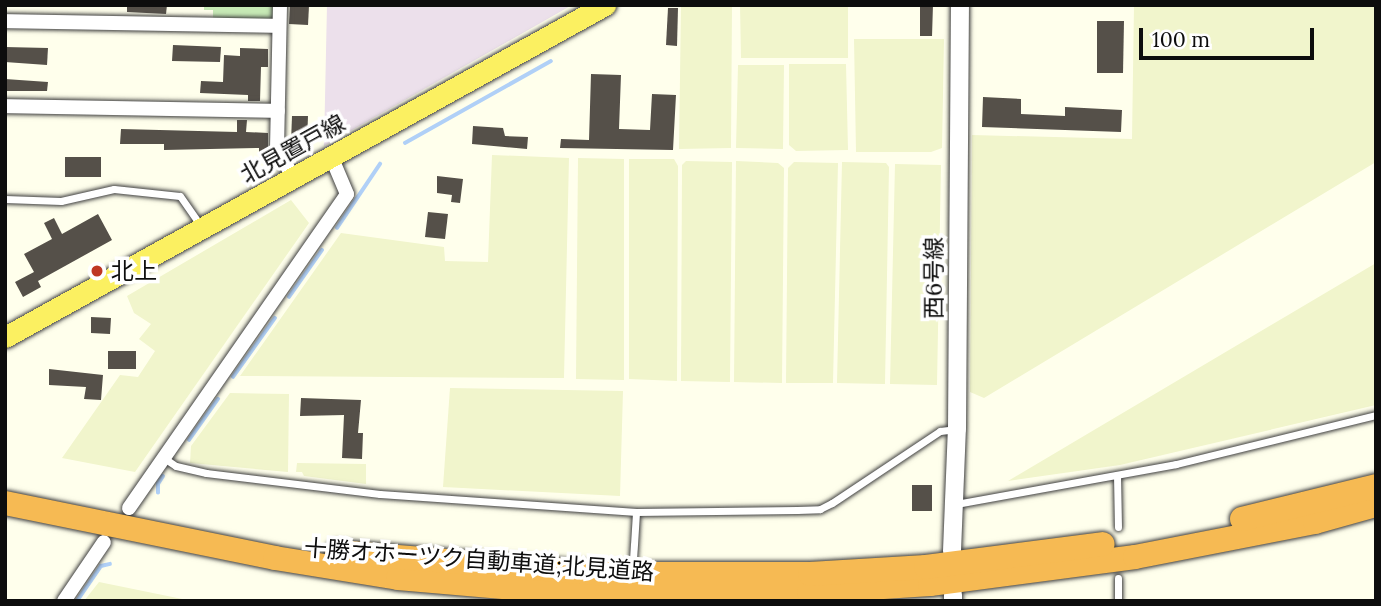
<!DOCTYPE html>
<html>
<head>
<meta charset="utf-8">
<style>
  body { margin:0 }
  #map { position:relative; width:1381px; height:606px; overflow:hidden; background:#ffffec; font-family:Lora,"Noto Sans JP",serif }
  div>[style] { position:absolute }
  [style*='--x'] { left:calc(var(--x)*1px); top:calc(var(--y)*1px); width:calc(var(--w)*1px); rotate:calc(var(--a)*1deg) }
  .industrial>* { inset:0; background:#ece0eb }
  .farmland>* { inset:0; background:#f1f5cc }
  .green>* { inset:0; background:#c7eab6 }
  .stream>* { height:3.5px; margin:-1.75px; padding:0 1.75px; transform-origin:1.75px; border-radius:1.75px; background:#b0d0f7 }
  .building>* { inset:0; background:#555049 }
  .roads { filter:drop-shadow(0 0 2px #404040) drop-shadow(0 0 2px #404040) }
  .service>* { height:7px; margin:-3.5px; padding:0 3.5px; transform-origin:3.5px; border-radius:3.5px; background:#fff }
  .minor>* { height:14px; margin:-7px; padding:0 7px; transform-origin:7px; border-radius:7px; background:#fff }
  .tertiary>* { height:18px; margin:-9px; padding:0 9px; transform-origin:9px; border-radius:9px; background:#fff }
  .primary>* { height:21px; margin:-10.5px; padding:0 10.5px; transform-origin:10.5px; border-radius:10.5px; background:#fbf061 }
  .motorway>* { height:24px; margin:-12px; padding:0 12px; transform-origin:12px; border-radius:12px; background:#f6ba53 }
  .dots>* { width:19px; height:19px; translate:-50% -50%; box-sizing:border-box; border:4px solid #fff; border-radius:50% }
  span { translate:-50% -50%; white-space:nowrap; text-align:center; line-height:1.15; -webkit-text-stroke:7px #fff; paint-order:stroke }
  .street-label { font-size:23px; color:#0d0d0d }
  .poi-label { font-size:23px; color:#0d0d0d }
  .left { translate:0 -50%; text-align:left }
  .frame { position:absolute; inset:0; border:7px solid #0d0d0d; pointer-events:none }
  .scale { position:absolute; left:1139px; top:28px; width:175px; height:32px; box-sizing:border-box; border:4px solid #0d0d0d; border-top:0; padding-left:9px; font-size:21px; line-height:24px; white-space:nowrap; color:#0d0d0d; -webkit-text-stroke:5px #fff; paint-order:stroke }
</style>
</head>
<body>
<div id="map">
  <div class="industrial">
    <div style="clip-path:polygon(327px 5px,572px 5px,324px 146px)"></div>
  </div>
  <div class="farmland">
    <div style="clip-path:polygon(681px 5px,732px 5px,731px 148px,679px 149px)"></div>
    <div style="clip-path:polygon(740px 5px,848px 5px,848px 58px,741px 58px)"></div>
    <div style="clip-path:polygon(1134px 5px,1376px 5px,1376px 162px,984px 398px,970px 392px,972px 135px,1132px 139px)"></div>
    <div style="clip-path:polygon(854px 39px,944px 39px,942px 148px,931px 152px,856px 152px)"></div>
    <div style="clip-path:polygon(789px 64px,846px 64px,848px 150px,796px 151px,789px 145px)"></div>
    <div style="clip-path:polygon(738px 65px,784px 65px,783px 149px,736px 148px)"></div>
    <div style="clip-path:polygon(492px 155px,569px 158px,564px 378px,240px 376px,341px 233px,444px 247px,445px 261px,488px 262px)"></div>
    <div style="clip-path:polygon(578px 158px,624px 159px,624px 380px,576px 379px)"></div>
    <div style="clip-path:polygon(629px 159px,674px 159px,678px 166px,677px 381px,629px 379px)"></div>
    <div style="clip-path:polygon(686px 161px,732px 162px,730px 382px,681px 381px,682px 165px)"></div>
    <div style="clip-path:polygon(736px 161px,778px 163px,784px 168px,782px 383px,734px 382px)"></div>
    <div style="clip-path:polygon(794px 162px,838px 163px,833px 383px,786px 383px,788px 168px)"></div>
    <div style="clip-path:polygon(842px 162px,886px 163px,889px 167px,885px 384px,837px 383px)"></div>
    <div style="clip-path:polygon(895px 164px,941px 165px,937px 385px,890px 384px)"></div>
    <div style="clip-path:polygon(291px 200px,309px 223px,135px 472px,62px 458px,120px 375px,138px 377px,155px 351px,139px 339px,151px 324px,134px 313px,127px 296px)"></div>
    <div style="clip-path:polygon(1376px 263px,1376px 405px,1120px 465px,1008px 481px)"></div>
    <div style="clip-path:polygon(450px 388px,623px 391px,620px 496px,443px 487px)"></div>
    <div style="clip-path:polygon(230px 393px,289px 394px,288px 472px,190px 463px,191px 446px)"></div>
    <div style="clip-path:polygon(297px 463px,366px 464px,366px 484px,304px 476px,302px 472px,296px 472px)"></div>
    <div style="clip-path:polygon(99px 582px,192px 601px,84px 601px)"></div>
  </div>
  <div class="green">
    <div style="clip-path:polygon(204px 5px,280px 5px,279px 26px,213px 25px,213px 10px,204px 10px)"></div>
  </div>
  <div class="stream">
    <div style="--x:405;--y:143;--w:167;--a:-29.3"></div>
    <div style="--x:337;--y:228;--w:77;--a:-56.1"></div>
    <div style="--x:289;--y:297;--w:57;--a:-54.9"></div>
    <div style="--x:233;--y:377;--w:72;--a:-54.6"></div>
    <div style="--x:189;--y:440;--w:50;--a:-54.7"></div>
    <div style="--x:158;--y:493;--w:9;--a:-90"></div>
    <div style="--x:158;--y:484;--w:9;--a:-58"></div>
    <div style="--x:77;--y:601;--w:42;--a:-55.6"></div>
    <div style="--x:101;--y:566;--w:9;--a:-13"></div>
  </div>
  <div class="building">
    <div style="clip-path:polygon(127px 5px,167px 5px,166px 14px,127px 12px)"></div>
    <div style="clip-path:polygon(290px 5px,309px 6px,308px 25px,289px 24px)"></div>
    <div style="clip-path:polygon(920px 5px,933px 5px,932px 36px,920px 36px)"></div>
    <div style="clip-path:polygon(668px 8px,678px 8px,677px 46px,666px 45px)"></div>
    <div style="clip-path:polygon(1097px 21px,1124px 21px,1123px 73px,1097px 73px)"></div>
    <div style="clip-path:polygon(173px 45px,221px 47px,220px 62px,172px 61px)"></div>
    <div style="clip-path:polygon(5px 47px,48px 48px,47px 65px,5px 62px)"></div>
    <div style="clip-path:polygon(240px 48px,268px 49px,268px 67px,261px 67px,260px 101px,248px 101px,248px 95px,200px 93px,201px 81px,223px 82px,224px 55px,240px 56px)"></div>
    <div style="clip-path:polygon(591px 74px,621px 75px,619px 129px,650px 130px,652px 94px,676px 95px,673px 150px,560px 148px,561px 139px,589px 140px)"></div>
    <div style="clip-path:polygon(5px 79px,48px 82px,47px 91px,5px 91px)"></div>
    <div style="clip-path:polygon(983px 97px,1021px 99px,1021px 114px,1065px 116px,1065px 107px,1122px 110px,1121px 132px,982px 127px)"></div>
    <div style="clip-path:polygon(292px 116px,308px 116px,307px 143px,291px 142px)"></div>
    <div style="clip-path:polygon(237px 120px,247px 120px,246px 132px,268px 133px,268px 161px,259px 161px,259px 148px,164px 150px,164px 144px,120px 144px,121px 129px,237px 132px)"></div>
    <div style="clip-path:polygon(473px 126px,503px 128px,505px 136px,528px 137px,527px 149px,472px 144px)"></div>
    <div style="clip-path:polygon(65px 157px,101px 157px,101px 177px,65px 177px)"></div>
    <div style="clip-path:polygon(437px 176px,463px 179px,460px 203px,451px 202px,452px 195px,437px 193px)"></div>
    <div style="clip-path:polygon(428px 212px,448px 214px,445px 239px,425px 237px)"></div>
    <div style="clip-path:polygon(98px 214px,112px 240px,38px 281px,41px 287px,23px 297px,15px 282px,34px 272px,24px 254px,52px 239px,44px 223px,54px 218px,62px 234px)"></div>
    <div style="clip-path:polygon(91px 317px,111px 318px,110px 334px,91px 333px)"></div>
    <div style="clip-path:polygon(108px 351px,136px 351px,136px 369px,108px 369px)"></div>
    <div style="clip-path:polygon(49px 369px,103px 375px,101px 400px,84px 399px,86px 387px,49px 385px)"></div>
    <div style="clip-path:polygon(301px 398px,361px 400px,358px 433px,363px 433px,362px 459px,342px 458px,344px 415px,300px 416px)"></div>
    <div style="clip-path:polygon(912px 485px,932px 485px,932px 511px,912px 511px)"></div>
  </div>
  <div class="roads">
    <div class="service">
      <div style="--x:5;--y:199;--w:56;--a:2"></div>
      <div style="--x:61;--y:201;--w:54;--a:-12.8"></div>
      <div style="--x:114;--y:189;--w:66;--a:6.1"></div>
      <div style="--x:180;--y:196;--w:35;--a:55"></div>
      <div style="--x:164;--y:458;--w:14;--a:34"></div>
      <div style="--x:176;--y:466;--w:31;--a:13"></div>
      <div style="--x:206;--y:473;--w:175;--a:6.9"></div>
      <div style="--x:380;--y:494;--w:257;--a:4"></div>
      <div style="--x:636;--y:512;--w:161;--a:-0.7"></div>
      <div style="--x:797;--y:510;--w:23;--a:-2"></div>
      <div style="--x:820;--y:509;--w:13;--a:-27"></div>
      <div style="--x:832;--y:503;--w:130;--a:-33.7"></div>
      <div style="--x:940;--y:431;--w:17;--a:-7"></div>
      <div style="--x:1117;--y:475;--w:52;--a:88.9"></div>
      <div style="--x:956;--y:504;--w:224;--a:-10.3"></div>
      <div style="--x:1176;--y:464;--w:206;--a:-13.8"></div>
      <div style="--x:633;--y:560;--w:48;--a:-86.4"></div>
      <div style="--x:1118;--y:578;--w:23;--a:90"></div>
    </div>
    <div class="minor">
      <div style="--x:280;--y:5;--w:144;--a:91.2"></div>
      <div style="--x:277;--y:149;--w:34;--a:60"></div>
      <div style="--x:5;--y:21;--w:274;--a:1"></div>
      <div style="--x:5;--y:106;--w:273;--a:1"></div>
      <div style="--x:129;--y:508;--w:382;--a:-55.2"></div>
      <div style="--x:347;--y:194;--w:39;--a:-113"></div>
      <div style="--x:64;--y:601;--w:71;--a:-55.9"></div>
    </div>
    <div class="tertiary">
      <div style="--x:952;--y:551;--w:122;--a:-87.7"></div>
      <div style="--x:957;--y:429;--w:424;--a:-89.6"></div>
      <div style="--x:953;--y:595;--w:6;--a:90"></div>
    </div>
    <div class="primary">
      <div style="--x:5;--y:337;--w:686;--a:-28.96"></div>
    </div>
    <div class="motorway">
      <div style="--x:5;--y:503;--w:276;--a:11.5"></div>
      <div style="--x:275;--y:558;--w:125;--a:9.2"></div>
      <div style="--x:398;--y:578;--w:210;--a:4.9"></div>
      <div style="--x:607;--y:596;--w:202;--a:-1.1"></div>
      <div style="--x:809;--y:592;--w:121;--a:-3.8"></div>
      <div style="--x:930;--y:584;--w:207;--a:-7.5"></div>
      <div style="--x:1135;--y:557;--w:183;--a:-11"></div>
      <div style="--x:1315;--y:522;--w:63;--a:-15.6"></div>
      <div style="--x:1242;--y:519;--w:138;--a:-13.8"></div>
      <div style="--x:337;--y:552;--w:267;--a:4.7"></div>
      <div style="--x:603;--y:574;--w:207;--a:0"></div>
      <div style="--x:810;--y:574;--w:116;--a:-3.5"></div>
      <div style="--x:926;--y:567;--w:178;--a:-7.4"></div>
    </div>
  </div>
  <div class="dots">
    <div style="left:97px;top:271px;background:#bf3723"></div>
  </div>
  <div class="street-label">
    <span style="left:293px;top:149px;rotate:-29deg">北見置戸線</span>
    <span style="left:934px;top:278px;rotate:-90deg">西6号線</span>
    <span style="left:479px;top:560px;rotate:4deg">十勝オホーツク自動車道;北見道路</span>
  </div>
  <div class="poi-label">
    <span class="left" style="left:111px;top:271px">北上</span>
  </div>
  <div class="frame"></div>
  <div class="scale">100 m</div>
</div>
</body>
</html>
